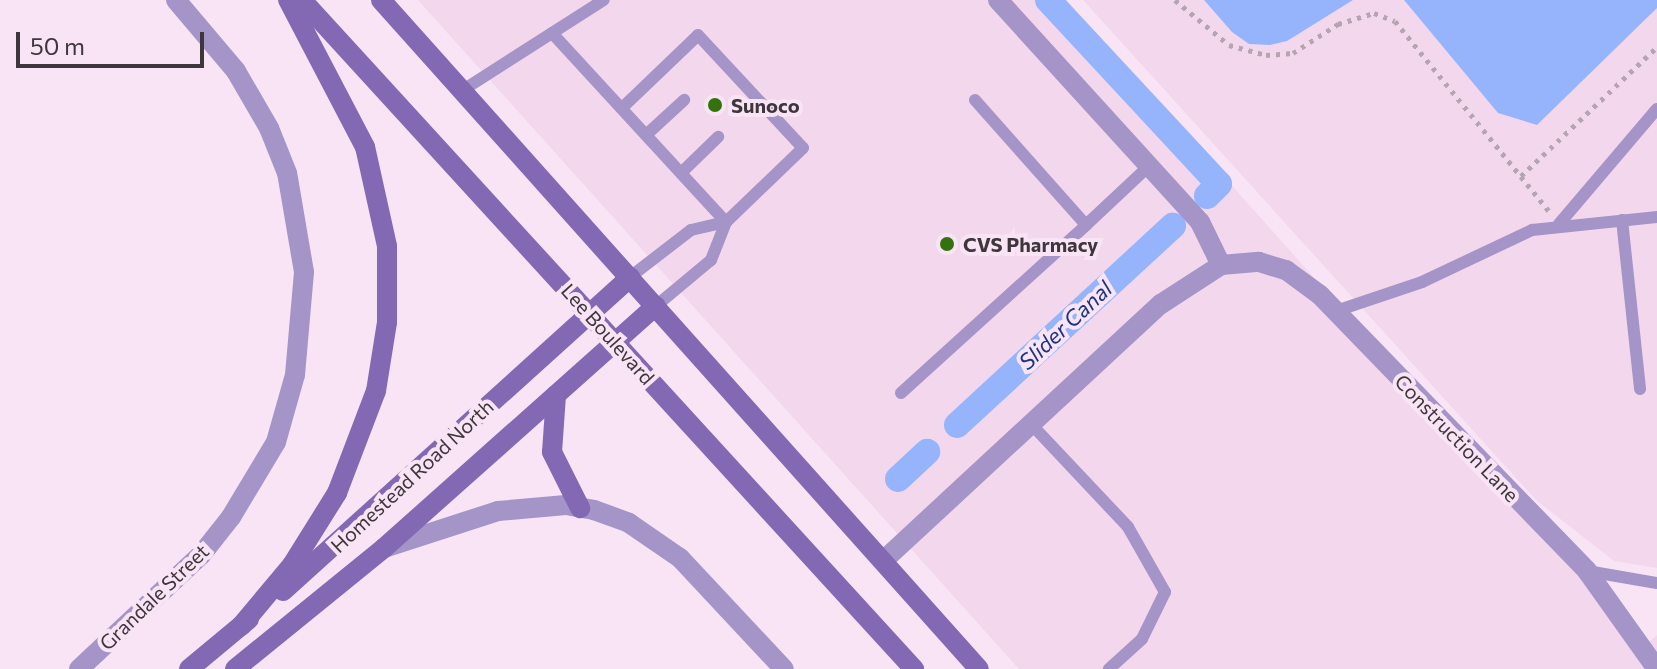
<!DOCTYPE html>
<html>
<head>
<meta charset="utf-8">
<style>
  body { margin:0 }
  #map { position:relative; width:1657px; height:669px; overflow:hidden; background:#f8e4f4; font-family:Commissioner,sans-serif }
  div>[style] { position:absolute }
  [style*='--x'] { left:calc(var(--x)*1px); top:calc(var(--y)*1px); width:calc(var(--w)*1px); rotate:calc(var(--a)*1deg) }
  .built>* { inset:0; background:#f3d8ed }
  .water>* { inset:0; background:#96b4fc }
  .canal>* { height:26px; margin:-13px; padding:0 13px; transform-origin:13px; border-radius:13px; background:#96b4fc }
  .path>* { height:5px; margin-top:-2.5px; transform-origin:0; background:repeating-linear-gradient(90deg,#b5a5b1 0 4px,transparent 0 10px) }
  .service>* { height:12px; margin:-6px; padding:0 6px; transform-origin:6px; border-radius:6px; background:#a594c7 }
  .minor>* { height:20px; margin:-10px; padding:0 10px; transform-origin:10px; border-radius:10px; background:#a594c7 }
  .secondary>* { height:20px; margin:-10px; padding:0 10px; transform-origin:10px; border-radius:10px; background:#8368b3 }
  .dots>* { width:22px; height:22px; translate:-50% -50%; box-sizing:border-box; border:4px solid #f8e4f4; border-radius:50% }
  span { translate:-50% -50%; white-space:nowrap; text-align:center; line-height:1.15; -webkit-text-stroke:8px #f8e4f4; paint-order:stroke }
  .poi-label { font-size:20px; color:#3e363c; font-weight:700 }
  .left { translate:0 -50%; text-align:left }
  .street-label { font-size:20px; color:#3e363c }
  .water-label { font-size:22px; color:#1c3485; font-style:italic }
  .scale { position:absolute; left:16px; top:32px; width:188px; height:36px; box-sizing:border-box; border:4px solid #3e363c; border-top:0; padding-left:10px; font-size:24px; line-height:28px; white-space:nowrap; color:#3e363c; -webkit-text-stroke:6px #f8e4f4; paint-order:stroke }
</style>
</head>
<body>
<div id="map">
  <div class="built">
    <div style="clip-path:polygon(418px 0,1066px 0,1644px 647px,1657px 635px,1657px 669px,1019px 669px)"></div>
    <div style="clip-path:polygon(1083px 0,1657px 0,1657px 568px,1614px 561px,1536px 500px)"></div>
  </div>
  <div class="water">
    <div style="clip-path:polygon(1204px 0,1353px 0,1287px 41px,1270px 45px,1249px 44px,1232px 32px)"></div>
    <div style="clip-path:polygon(1404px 0,1657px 0,1657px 8px,1537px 125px,1498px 113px)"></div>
  </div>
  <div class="canal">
    <div style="--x:1048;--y:0;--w:251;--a:47.1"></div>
    <div style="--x:1219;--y:184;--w:17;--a:135"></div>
    <div style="--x:957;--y:425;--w:294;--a:-42.7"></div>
    <div style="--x:898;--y:479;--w:40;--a:-43"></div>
  </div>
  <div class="path">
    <div style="--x:1175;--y:0;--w:70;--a:39.8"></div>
    <div style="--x:1229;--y:45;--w:38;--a:15"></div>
    <div style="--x:1266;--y:55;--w:27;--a:-4"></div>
    <div style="--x:1293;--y:53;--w:54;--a:-32.8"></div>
    <div style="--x:1338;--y:24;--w:38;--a:-17"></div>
    <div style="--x:1374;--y:13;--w:22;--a:21"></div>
    <div style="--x:1395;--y:21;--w:245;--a:51"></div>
    <div style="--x:1521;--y:176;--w:187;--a:-43.5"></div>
  </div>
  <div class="service">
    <div style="--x:552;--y:33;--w:257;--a:47.4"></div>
    <div style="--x:463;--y:90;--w:167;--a:-32.6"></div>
    <div style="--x:975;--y:100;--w:167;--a:48.4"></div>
    <div style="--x:1086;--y:225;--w:86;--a:-43.1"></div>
    <div style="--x:622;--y:108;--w:105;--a:-43.8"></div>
    <div style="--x:698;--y:35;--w:154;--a:47.1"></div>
    <div style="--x:803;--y:148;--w:107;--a:136.1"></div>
    <div style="--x:726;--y:222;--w:41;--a:111.5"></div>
    <div style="--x:711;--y:260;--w:72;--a:140.1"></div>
    <div style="--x:646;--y:135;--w:52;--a:-42.6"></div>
    <div style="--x:681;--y:173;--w:52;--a:-44.2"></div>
    <div style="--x:1622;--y:220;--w:170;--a:83.9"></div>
    <div style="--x:1559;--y:224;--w:151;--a:-49.6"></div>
    <div style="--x:630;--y:277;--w:77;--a:-37.6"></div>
    <div style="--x:691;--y:230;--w:36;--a:-13"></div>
    <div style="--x:1336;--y:311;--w:91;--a:-18.6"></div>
    <div style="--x:1422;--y:282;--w:122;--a:-25.3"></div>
    <div style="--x:1532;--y:230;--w:126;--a:-5.9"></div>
    <div style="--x:901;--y:393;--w:250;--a:-42.2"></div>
    <div style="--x:1032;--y:425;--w:140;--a:46.7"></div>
    <div style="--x:1128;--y:527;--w:75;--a:60.4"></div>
    <div style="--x:1165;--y:592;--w:52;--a:116.1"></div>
    <div style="--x:1142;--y:639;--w:45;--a:137.7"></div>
    <div style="--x:1587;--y:571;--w:71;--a:9.7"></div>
  </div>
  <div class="minor">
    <div style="--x:998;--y:0;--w:300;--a:47.7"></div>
    <div style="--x:1200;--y:222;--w:48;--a:64"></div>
    <div style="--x:384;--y:548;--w:120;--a:-18"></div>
    <div style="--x:498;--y:511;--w:68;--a:-5"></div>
    <div style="--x:566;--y:505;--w:28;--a:10"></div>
    <div style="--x:594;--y:510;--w:37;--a:20"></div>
    <div style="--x:629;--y:523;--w:62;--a:34.5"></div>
    <div style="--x:680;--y:558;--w:152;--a:46.9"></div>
    <div style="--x:883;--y:561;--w:379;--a:-42.8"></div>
    <div style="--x:1161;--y:304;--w:72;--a:-33"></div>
    <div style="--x:1221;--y:265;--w:38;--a:-5"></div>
    <div style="--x:1259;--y:262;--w:28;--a:17"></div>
    <div style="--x:1286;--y:270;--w:42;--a:36.3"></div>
    <div style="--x:1320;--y:295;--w:384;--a:45.9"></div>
    <div style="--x:1587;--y:571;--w:120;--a:54.5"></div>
    <div style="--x:79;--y:669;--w:167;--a:-43.1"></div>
    <div style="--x:201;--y:555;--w:48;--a:-51.7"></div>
    <div style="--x:231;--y:517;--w:87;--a:-59"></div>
    <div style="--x:276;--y:442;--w:70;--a:-74.2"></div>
    <div style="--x:295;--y:375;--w:103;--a:-85"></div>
    <div style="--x:304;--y:272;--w:100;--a:-99.7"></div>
    <div style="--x:287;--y:173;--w:48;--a:-111.8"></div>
    <div style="--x:269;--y:128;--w:66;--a:-120.1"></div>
    <div style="--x:236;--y:71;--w:93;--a:-130.2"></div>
  </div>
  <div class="secondary">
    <div style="--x:302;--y:0;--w:907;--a:47.55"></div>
    <div style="--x:381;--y:0;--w:897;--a:48.21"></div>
    <div style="--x:556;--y:395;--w:57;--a:94"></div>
    <div style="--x:552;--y:452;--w:63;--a:63.4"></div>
    <div style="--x:283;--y:591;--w:468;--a:-42.1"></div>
    <div style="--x:241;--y:626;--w:80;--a:-50.1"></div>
    <div style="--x:292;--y:565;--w:85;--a:-58"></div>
    <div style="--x:337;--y:493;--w:109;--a:-69.1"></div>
    <div style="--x:376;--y:391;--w:70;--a:-80.9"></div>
    <div style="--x:387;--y:322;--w:76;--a:-90"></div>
    <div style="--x:387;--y:246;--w:101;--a:-102.5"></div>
    <div style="--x:365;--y:147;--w:166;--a:-117.6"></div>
    <div style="--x:189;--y:669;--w:78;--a:-39.8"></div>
    <div style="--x:235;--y:669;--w:192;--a:-39.1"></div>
    <div style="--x:384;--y:548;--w:364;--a:-41.7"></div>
  </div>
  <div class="dots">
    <div style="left:715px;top:105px;background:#32730e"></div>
    <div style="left:947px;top:244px;background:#32730e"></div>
  </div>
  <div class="poi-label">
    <span class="left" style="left:731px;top:105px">Sunoco</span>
    <span class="left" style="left:963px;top:244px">CVS Pharmacy</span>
  </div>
  <div class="street-label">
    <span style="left:608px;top:334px;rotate:48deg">Lee Boulevard</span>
    <span style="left:1457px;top:438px;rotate:46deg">Construction Lane</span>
    <span style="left:412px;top:476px;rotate:-43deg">Homestead Road North</span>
    <span style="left:154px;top:597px;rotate:-44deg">Grandale Street</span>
  </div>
  <div class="water-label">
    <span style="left:1065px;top:325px;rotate:-43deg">Slider Canal</span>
  </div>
  <div class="scale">50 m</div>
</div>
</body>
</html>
